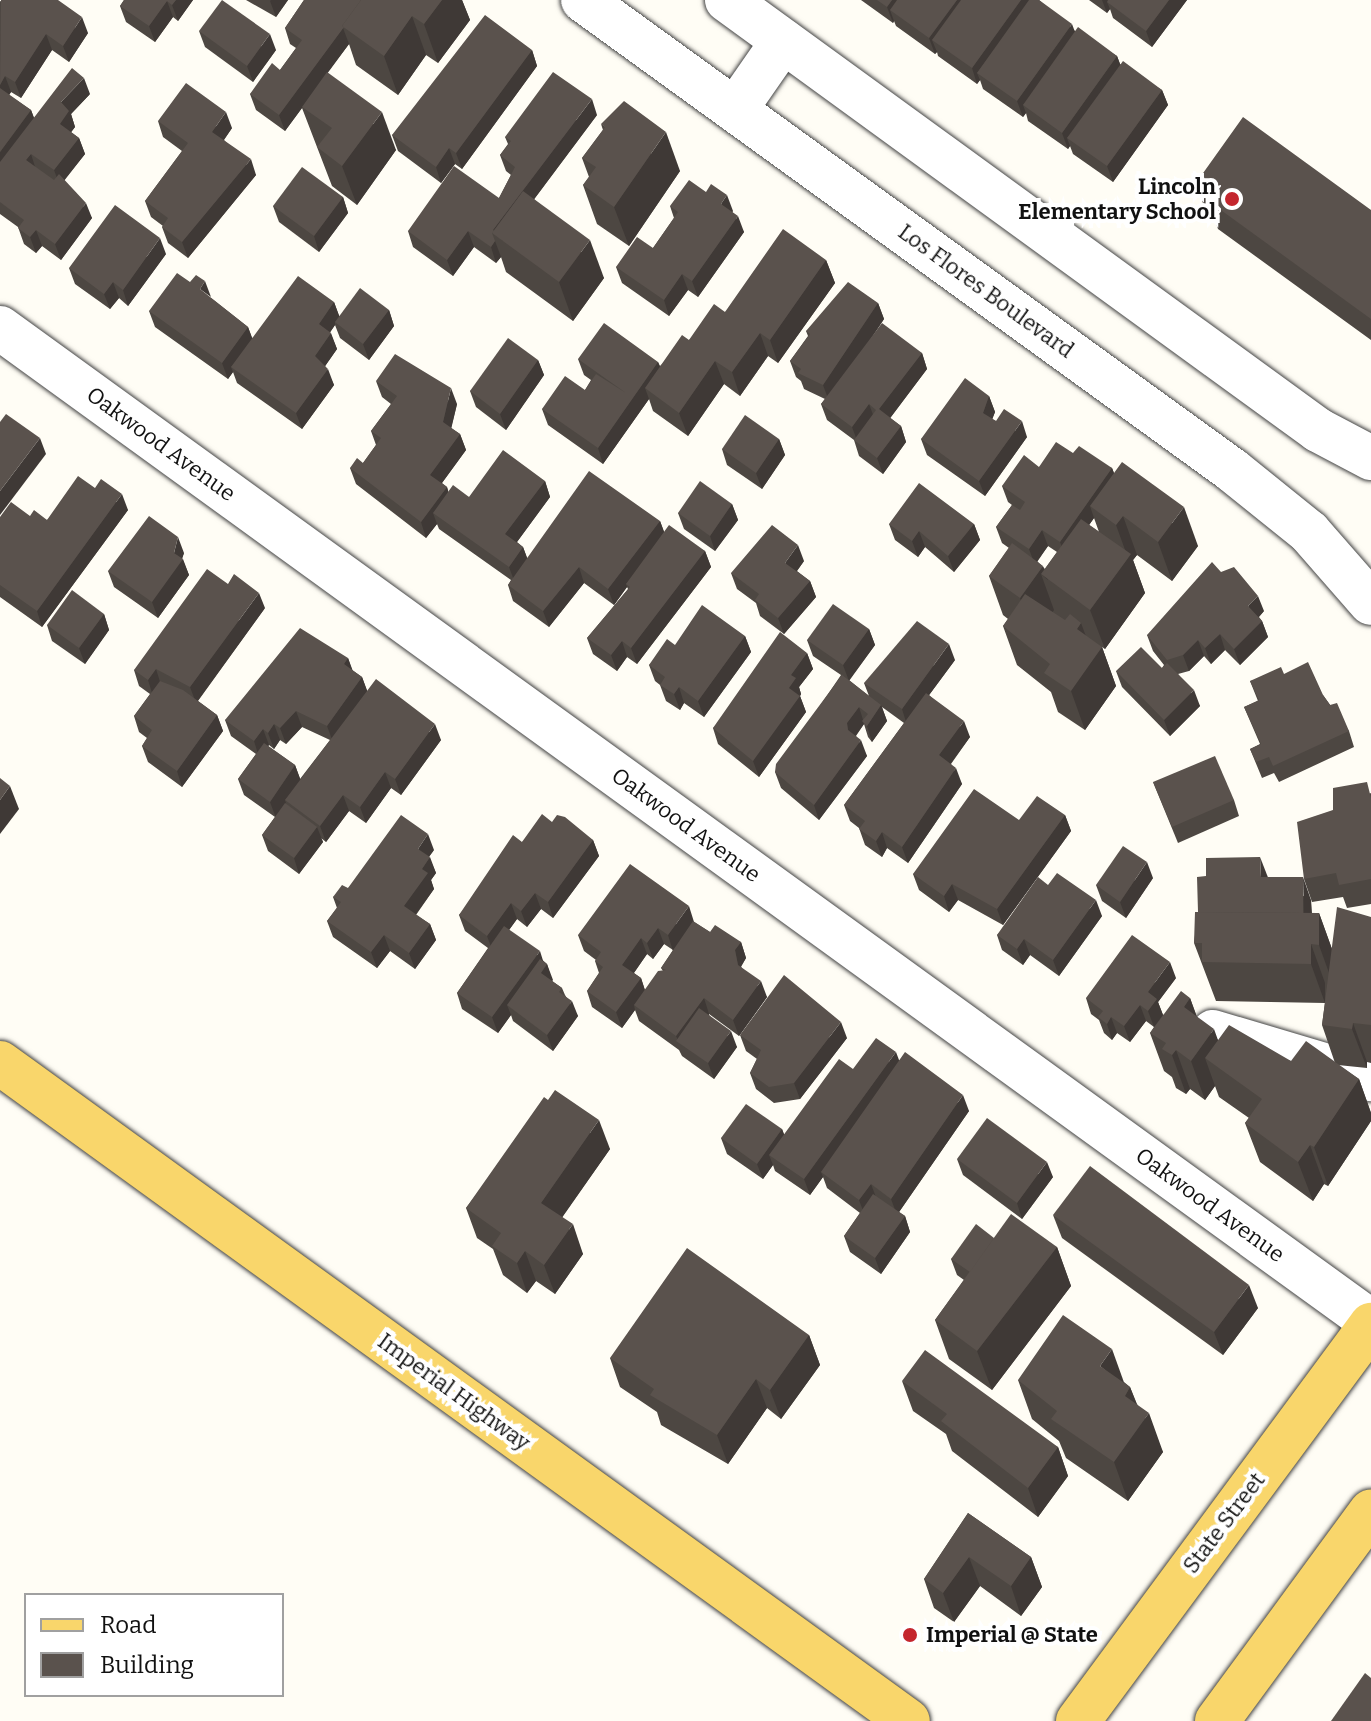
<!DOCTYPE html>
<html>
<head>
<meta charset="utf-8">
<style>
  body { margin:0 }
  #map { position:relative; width:1371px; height:1721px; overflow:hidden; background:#fffdf5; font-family:Bitter,serif }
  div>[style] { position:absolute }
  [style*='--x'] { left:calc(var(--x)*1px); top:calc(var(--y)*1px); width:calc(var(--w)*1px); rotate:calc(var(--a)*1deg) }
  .roads { filter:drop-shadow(0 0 2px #444) drop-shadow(0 0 2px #444) }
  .minor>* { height:44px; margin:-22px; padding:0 22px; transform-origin:22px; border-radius:22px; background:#fff }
  .major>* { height:44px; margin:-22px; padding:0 22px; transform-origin:22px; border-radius:22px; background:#f9d66b }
  .wall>* { inset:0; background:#4d4742 }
  .shaded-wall>* { inset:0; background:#3f3936 }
  .building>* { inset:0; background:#5a524d }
  .dots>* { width:22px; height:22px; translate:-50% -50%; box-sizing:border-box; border:4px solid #fff; border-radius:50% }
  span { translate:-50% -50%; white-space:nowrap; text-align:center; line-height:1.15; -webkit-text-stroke:8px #fff; paint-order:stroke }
  .poi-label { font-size:22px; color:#111; font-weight:700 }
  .right { translate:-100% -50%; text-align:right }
  .left { translate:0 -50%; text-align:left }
  .street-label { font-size:22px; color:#111 }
  .legend { position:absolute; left:24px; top:1593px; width:260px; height:104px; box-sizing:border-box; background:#fff; border:2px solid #a0a0a0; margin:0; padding:10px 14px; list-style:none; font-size:24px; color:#111 }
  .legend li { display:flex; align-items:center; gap:16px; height:40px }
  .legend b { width:40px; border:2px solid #a0a0a0 }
</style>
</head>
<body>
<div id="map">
  <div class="roads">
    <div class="minor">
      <div style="--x:583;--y:0;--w:801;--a:35.91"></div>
      <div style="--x:1232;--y:470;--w:99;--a:38.8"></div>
      <div style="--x:1309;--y:532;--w:94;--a:48.9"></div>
      <div style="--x:727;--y:0;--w:731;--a:36.04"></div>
      <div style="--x:1318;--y:430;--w:60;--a:27.8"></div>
      <div style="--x:735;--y:110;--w:84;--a:-55.2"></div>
      <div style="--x:0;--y:328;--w:1693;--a:35.94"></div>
      <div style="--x:1213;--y:1032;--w:165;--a:16.6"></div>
    </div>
    <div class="major">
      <div style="--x:0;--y:1063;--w:1121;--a:35.93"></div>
      <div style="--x:1078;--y:1721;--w:493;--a:-53.5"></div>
      <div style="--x:1217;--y:1721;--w:260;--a:-53.7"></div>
    </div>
  </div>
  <div class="wall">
    <div style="clip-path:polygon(124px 0,193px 0,178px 21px,173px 17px,155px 42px,126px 22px,120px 6px)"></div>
    <div style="clip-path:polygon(246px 0,288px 0,276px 17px)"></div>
    <div style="clip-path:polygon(304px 0,462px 0,470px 20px,438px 63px,426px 55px,398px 95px,356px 65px,349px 44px,327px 73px,396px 150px,357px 205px,332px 186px,302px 108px,285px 131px,256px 110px,250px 94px,280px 70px,296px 48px,290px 44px,285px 28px)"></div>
    <div style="clip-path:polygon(861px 0,1039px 0,1075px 31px,1117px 56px,1120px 64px,1162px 90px,1168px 105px,1113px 182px,1073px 154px,1070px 146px,1068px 149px,1028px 121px,1026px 113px,1023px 117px,983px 89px,980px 80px,977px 84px,938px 56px,937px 52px,935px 54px,896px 26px,894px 21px,893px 23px)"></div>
    <div style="clip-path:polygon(1089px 0,1187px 0,1152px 47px,1113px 18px,1110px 9px,1107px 13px)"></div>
    <div style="clip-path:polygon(0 1px,88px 33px,69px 62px,52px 50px,21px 98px,11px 92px,9px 95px,31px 110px,34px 118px,90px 94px,71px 114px,75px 127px,71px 132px,79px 138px,85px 154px,64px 180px,92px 218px,61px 260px,42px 246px,36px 253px,24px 244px,18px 227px,0 214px)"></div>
    <div style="clip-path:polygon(199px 31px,276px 50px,253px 82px,205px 47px)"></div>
    <div style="clip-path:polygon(532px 50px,537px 66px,462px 169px,455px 164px,441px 183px,398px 151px,392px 135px)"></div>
    <div style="clip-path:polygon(597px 115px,534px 199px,604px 278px,573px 321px,506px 272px,501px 257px,496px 263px,474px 247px,453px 276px,413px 247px,408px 231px,499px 198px,511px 175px,506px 171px,500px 155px,508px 144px,505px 137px)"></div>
    <div style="clip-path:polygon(158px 121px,232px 128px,224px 140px,256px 175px,188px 258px,168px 243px,162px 227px,163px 226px,151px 217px,145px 201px,182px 151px,163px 137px)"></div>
    <div style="clip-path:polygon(601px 124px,680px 171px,629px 246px,597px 224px,583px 185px,589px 177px,582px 158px,603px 130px)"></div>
    <div style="clip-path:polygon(1196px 183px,1371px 210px,1371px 340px,1218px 229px,1214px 218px,1206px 212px)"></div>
    <div style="clip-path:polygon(343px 197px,348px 213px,319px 252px,279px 222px,273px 206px)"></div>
    <div style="clip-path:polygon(670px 206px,733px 211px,732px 212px,744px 232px,698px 297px,688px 290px,669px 316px,622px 283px,616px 267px,653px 248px,674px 218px)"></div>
    <div style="clip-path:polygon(166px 254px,128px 306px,119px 298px,110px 309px,75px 284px,69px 268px)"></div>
    <div style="clip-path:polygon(826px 260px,835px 283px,778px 363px,768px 356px,740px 396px,724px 384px,688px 436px,653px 411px,649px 399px,603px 464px,548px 425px,542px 409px,585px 390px,591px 380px,584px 375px,578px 359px,658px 362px,660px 366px,689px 340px,725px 312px)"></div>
    <div style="clip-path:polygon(211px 298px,248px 327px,252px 338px,334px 302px,339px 316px,389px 310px,394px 326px,369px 360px,340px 338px,335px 325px,330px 332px,337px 349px,325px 366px,334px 385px,302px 429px,237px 383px,233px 372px,228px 379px,155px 327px,149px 311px)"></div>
    <div style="clip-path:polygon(878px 303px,884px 319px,870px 340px,922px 353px,927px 369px,890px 418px,901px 426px,906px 442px,883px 474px,859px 456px,854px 440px,827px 420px,821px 404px,825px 399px,804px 389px,801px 381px,796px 377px,790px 361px,808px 336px,806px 331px)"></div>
    <div style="clip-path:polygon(538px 360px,544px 375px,506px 430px,476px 407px,470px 391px)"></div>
    <div style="clip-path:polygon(376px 381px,457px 404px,451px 428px,460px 434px,466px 450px,442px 483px,447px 487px,448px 492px,469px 497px,545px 481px,550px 497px,517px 542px,523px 547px,527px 558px,660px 521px,664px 532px,705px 551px,711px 567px,637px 664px,627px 657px,617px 671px,593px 654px,587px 638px,628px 589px,627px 587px,614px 605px,584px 583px,549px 627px,513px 601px,508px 585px,511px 580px,439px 529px,437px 524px,426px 538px,356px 484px,350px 468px,363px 463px,376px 445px,371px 431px,391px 404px,382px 397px)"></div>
    <div style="clip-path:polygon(989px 396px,995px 412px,992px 419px,1027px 437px,985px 496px,927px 455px,921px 439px)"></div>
    <div style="clip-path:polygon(779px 439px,785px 455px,762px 489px,727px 465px,722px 449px)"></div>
    <div style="clip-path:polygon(evenodd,1073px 453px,1112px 468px,1114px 473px,1198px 546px,1172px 581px,1137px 555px,1133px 560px,1145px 593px,1105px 649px,1102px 647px,1116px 686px,1085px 730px,1058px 712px,1051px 692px,1017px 665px,1003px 626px,1008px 619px,1003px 615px,989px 576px,1009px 548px,1002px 543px,996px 527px,1012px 505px,1008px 502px,1002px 486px,1039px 467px,1073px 453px,1094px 518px,1099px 532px,1089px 525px,1094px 518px,1073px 453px,1048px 546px,1057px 552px,1045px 569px,1037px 561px,1048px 546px)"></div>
    <div style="clip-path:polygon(95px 488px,128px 510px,42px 627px,0 597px,0 517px,30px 516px,47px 520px)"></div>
    <div style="clip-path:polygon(732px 504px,738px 520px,715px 551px,684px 529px,678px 513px)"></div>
    <div style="clip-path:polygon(889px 524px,974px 524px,980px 540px,954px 572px,925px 547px,918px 557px,895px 540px)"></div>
    <div style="clip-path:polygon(184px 553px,182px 558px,189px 575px,158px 618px,114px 587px,108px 571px)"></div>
    <div style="clip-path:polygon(804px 561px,797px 571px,810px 581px,816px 597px,784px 634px,760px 616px,756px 603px,737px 589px,731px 573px)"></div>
    <div style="clip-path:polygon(265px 608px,198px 701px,217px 715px,223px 731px,182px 787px,148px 762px,142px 746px,147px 738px,139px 732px,134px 716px,150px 694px,139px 686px,134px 670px)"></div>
    <div style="clip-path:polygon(1264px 611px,1259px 617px,1262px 621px,1268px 637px,1240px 665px,1225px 650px,1211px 664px,1204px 656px,1189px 671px,1178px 674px,1200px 706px,1170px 736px,1122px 687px,1116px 671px,1162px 668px,1164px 665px,1153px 651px,1147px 635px)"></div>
    <div style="clip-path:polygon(104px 614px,109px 630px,85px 664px,52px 641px,47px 625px)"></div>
    <div style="clip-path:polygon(869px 629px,875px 645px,849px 680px,869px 696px,864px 683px,955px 660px,929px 695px,970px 737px,951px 764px,962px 784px,908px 863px,887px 848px,882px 857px,865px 845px,859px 828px,850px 821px,844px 805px,904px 723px,882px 707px,887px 721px,872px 742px,868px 737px,864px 724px,856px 736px,867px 756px,819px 820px,781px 788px,775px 772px,841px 675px,813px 656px,807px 640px)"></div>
    <div style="clip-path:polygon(745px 636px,751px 652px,704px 717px,684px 703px,680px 710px,666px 701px,660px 685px,655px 681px,649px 665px,675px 645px)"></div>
    <div style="clip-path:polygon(807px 653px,813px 669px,799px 687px,801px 694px,800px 696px,806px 712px,759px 777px,718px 744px,713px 728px)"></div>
    <div style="clip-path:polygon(evenodd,348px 658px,352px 670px,362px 677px,367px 691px,441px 740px,401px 795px,391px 788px,366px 823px,349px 811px,326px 842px,321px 838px,323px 842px,299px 874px,268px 851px,262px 835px,275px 817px,244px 795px,238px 779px,256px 754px,231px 736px,225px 720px,348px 658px,302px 727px,330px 740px,300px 779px,295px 765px,268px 746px,269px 745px,274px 749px,280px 740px,286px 744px,302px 727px)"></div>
    <div style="clip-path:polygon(1284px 674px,1323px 695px,1349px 731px,1354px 747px,1279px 782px,1274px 773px,1262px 778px,1250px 749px,1260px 744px,1244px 707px,1258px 701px,1250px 681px)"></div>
    <div style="clip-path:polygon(1153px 782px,1234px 800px,1239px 816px,1178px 843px)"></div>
    <div style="clip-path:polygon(1371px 793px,1371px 904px,1347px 908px,1343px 897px,1312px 902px,1304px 879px,1333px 810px)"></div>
    <div style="clip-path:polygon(1065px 815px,1071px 831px,1003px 925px,958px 900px,949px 912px,919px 890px,913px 874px,1019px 820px)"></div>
    <div style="clip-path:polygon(552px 822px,593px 840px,599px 856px,553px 918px,541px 909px,527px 927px,517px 919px,509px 930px,547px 964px,552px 981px,562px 988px,565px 995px,578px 1016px,553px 1051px,513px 1021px,511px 1015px,498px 1033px,462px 1009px,457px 993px,488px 948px,465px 931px,459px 915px,522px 842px)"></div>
    <div style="clip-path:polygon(434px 850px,429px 857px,436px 873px,431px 880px,434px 889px,416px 915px,430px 924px,436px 940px,415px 969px,390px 951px,377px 968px,333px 937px,327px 921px,337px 908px,333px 897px,348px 888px)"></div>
    <div style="clip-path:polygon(1268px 877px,1311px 900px,1312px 913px,1319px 913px,1332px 949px,1371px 917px,1371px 1063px,1367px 1062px,1367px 1068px,1338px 1065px,1359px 1079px,1371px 1113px,1371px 1121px,1328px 1186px,1324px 1184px,1313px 1201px,1260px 1162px,1245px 1123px,1249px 1118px,1219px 1097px,1215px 1086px,1205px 1100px,1190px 1089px,1186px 1094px,1176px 1088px,1172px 1077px,1164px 1071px,1150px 1033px,1154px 1027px,1146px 1021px,1130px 1042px,1117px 1033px,1112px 1040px,1104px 1033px,1099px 1020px,1091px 1014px,1086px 998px,1176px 978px,1158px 1002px,1163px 1015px,1190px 998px,1197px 1017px,1218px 1040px,1291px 1061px,1335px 1063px,1322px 1025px,1325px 1003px,1216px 1001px,1194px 943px,1198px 912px)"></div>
    <div style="clip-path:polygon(1153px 878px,1126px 918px,1102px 901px,1096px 885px)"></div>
    <div style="clip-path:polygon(1048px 885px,1102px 916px,1059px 976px,1030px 955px,1023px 965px,1002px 950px,997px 935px)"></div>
    <div style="clip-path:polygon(evenodd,694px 922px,710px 932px,741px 942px,746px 958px,741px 967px,767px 997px,739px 1036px,709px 1014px,709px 1015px,737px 1047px,714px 1079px,682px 1056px,679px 1050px,639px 1021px,635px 1010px,622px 1028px,592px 1007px,587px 991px,599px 973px,595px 961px,596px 960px,584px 951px,578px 935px,694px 922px,664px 944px,673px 950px,661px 968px,663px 971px,645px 990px,641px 978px,634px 973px,647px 954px,653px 959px,664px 944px)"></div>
    <div style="clip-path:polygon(740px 1035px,847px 1038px,800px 1099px,774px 1103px,756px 1089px,750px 1073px,757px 1059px,746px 1051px)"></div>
    <div style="clip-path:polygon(899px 1060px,969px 1111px,899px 1212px,905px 1216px,910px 1232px,881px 1274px,850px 1252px,844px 1236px,860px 1213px,827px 1188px,823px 1177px,810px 1195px,775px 1171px,773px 1165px,763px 1179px,727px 1154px,721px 1138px,782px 1129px,784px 1135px,853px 1069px)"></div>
    <div style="clip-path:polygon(548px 1100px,610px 1149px,562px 1217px,583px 1254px,555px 1294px,536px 1281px,527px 1293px,503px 1275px,493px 1249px,477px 1238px,466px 1208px)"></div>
    <div style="clip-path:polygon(957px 1159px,1053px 1177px,1022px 1219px,963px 1175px)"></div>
    <div style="clip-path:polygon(1053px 1215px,1258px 1308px,1223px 1355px,1062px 1238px)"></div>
    <div style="clip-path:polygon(994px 1238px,1057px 1247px,1071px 1286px,992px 1390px,949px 1359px,935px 1320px,964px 1280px,957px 1275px,951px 1259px)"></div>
    <div style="clip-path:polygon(809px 1335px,820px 1365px,781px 1419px,767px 1408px,728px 1464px,661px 1425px,657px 1412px,620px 1387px,610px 1358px)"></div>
    <div style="clip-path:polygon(1018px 1380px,1124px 1382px,1130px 1387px,1137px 1404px,1163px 1452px,1128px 1501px,1066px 1458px,1059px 1441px,1032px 1419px)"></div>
    <div style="clip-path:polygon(902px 1381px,1058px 1447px,1068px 1476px,1038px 1517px,952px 1451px,946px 1434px,913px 1411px)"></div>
    <div style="clip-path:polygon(968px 1513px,1031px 1557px,1042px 1587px,1021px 1616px,980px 1586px,954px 1622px,934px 1608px,924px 1579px)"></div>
  </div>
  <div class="shaded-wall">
    <div style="clip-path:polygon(176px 0,193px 0,178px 21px,172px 5px)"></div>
    <div style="clip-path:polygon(271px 0,288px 0,276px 17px,270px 1px)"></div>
    <div style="clip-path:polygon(442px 0,462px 0,470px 20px,438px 63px,424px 24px)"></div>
    <div style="clip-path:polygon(892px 0,910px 0,890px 10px,894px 21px,893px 23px,887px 7px)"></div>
    <div style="clip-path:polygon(957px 0,974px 0,932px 40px,937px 52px,935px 54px,929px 38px)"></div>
    <div style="clip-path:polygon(1021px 0,1031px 0,977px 73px,980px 80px,977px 84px,972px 68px)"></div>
    <div style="clip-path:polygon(1102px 0,1117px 0,1107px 2px,1110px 9px,1107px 13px)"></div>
    <div style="clip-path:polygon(1169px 0,1187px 0,1152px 47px,1146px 31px)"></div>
    <div style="clip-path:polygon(167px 1px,173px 17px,155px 42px,149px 26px)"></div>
    <div style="clip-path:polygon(412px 16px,426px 55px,398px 95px,384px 56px)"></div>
    <div style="clip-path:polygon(82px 17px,88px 33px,69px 62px,63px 46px)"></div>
    <div style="clip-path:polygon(1072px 24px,1078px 40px,1023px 105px,1026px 113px,1023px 117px,1017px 101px)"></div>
    <div style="clip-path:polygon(343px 28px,349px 44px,285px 131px,279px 115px)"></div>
    <div style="clip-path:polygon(46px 34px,52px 50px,21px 98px,15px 82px)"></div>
    <div style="clip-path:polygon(270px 34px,276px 50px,253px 82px,247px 66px)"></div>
    <div style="clip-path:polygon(532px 50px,537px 66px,462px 169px,456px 153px)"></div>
    <div style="clip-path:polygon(1117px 56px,1123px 72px,1067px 138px,1070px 146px,1068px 149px,1062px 133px)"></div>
    <div style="clip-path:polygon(5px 76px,11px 92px,4px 103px,0 92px,0 85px)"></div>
    <div style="clip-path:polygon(84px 78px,90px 94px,71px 114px,75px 127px,66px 139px,60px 124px,61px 102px)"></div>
    <div style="clip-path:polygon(1162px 90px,1168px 105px,1113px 182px,1107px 166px)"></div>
    <div style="clip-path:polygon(592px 99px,597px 115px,503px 241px,493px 230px)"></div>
    <div style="clip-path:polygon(31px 110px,37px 126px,0 176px,0 152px)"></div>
    <div style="clip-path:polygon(226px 112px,232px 128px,218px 148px,212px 132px)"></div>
    <div style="clip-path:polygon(382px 112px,396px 150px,357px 205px,342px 166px)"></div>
    <div style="clip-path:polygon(666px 132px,680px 171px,629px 246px,614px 207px)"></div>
    <div style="clip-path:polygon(79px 138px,85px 154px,60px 186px,54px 170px)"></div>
    <div style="clip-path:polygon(449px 148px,455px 164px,441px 183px,436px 167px)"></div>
    <div style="clip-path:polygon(31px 154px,36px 170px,26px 160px)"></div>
    <div style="clip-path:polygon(251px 159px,256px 175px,188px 258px,182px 242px)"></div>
    <div style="clip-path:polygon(727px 195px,733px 211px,726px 220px,721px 204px)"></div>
    <div style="clip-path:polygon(343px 197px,348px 213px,319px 252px,314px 236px)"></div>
    <div style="clip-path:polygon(86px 203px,92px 218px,61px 260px,55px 244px)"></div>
    <div style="clip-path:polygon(738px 216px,744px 232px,698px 297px,692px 281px)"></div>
    <div style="clip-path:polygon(36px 230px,42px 246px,36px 253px,30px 237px)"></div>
    <div style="clip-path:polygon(468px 231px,474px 247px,453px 276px,447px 260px)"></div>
    <div style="clip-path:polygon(160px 238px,166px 254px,128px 306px,123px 290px)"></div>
    <div style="clip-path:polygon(590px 240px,604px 278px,573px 321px,559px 282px)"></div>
    <div style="clip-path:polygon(495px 241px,501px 257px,496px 263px,491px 247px)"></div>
    <div style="clip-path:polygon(826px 260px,835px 283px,778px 363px,770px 340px)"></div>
    <div style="clip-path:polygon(682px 274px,688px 290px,669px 316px,664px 300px)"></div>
    <div style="clip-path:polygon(205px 281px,211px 297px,200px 289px)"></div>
    <div style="clip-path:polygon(113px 282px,119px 298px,110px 309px,104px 294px)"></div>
    <div style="clip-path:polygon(334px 302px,340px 318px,335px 322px,335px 325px,325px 340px,319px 324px)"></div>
    <div style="clip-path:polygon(878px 303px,884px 319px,829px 401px,823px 385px)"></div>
    <div style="clip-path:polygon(389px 310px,394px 326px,369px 360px,363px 344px)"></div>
    <div style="clip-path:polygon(248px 327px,254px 343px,231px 367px,233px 372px,228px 379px,222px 363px)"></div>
    <div style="clip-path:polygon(331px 333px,337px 349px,321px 372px,315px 356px)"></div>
    <div style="clip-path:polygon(760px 333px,768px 356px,740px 396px,732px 372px)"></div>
    <div style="clip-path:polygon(922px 353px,927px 369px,885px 425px,879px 409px)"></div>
    <div style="clip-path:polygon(538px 360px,544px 375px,506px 430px,500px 414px)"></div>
    <div style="clip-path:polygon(715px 361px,724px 384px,688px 436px,679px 413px)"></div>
    <div style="clip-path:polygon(658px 362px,664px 378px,645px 388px,649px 399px,603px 464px,598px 448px)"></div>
    <div style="clip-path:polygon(328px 369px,334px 385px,302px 429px,296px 413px)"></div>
    <div style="clip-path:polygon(451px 388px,457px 404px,449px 438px,443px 422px)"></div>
    <div style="clip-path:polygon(989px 396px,995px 412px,989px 428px,983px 413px)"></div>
    <div style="clip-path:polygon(869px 404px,875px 420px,858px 443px,852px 427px)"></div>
    <div style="clip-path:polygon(1022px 421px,1027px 437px,985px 496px,979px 481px)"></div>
    <div style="clip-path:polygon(901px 426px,906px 442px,883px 474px,877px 458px)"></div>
    <div style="clip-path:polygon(460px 434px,466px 450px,436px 491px,430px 475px)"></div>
    <div style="clip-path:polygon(40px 438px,46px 454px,0 515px,0 491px)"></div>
    <div style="clip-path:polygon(779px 439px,785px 455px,762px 489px,756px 473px)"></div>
    <div style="clip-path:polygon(1112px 468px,1118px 484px,1090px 506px,1094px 518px,1066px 558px,1060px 542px)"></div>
    <div style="clip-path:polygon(545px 481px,550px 497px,511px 550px,505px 534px)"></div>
    <div style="clip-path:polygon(447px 487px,452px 503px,433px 513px,437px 524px,426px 538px,421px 522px)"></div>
    <div style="clip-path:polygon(122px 494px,128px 510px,42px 627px,37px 611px)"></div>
    <div style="clip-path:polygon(732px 504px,738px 520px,715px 551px,710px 536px)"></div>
    <div style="clip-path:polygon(1184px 507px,1198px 546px,1172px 581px,1158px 542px)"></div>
    <div style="clip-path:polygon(1123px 516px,1137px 555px,1133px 560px,1145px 593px,1105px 649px,1090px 610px,1128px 558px,1116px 525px)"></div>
    <div style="clip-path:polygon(660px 521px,666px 537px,626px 584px,627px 587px,614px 605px,608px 589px)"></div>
    <div style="clip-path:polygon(974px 524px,980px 540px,954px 572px,948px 556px)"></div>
    <div style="clip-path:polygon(1042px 530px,1048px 546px,1035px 565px,1029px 549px)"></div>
    <div style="clip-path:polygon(919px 531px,925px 547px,918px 557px,912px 541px)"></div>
    <div style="clip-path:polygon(178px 537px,184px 553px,181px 562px,183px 559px,189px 575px,158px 618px,152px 602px,174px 553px)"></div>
    <div style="clip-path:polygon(798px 545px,804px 561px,791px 579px,785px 563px)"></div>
    <div style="clip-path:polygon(523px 547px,529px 563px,515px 583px,509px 567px)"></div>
    <div style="clip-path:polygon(705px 551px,711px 567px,637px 664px,631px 648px)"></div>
    <div style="clip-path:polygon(1043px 566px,1048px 580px,1041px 574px,1054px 610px,1034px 637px,1020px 598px)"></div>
    <div style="clip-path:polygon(579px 567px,584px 583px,549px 627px,543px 611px)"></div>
    <div style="clip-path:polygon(810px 581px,816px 597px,784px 634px,778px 618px)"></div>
    <div style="clip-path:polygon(259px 593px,265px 608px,196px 703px,190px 687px)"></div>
    <div style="clip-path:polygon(1258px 596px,1264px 611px,1254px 622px,1248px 606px)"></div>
    <div style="clip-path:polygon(104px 614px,109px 630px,85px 664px,79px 648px)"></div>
    <div style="clip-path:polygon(1262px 621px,1268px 637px,1240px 665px,1234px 649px)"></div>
    <div style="clip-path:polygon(1081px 623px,1094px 658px,1102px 647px,1116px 686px,1085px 730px,1071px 691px,1077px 629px)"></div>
    <div style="clip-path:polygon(869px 629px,875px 645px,849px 681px,843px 665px)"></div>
    <div style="clip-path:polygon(1220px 634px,1225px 650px,1211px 664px,1205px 648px)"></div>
    <div style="clip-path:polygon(745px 636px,751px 652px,704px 717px,698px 701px)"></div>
    <div style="clip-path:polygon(1198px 640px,1204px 656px,1189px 671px,1183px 655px)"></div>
    <div style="clip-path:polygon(622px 641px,627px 657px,617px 671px,611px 655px)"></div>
    <div style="clip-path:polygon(949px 644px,955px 660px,907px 725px,902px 709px)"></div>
    <div style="clip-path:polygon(807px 653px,813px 669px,799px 687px,801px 694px,800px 696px,806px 712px,759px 777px,753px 761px,789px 688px,791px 675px)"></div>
    <div style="clip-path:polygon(348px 658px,354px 674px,344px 664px)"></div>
    <div style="clip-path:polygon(156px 669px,161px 685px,153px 696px,148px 680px)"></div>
    <div style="clip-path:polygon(362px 677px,368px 693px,333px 742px,327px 726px)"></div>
    <div style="clip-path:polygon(679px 687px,684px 703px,680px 710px,674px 694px)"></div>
    <div style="clip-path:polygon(1194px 690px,1200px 706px,1170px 736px,1164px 720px)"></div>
    <div style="clip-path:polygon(881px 705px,887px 721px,872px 742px,867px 726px)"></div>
    <div style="clip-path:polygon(859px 707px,864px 723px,862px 721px,864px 724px,853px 739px,848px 730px,847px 723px)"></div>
    <div style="clip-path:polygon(296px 711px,302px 727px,286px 744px,280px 728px)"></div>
    <div style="clip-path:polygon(217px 715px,223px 731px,182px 787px,177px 771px)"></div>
    <div style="clip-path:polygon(964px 721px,970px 737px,945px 771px,939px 755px)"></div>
    <div style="clip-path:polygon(274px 724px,280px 740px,274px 749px,268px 733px)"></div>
    <div style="clip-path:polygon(435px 724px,441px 740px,401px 795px,395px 779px)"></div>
    <div style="clip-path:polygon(263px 729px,269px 745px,259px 757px,254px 741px)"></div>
    <div style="clip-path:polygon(861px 740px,867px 756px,819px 820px,814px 805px)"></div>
    <div style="clip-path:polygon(295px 765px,301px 781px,285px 800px,286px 803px,276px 818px,270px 802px)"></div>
    <div style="clip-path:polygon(956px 768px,962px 784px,908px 863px,902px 847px)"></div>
    <div style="clip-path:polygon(385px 772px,391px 788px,366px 823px,360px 807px)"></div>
    <div style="clip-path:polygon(10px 786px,19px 809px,0 834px,0 800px)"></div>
    <div style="clip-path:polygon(343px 795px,349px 811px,326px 842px,320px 826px)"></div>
    <div style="clip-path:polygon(1065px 815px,1071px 831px,1003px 925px,997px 909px)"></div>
    <div style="clip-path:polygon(317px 827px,323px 842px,299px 874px,294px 858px)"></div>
    <div style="clip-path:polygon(882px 832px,887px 848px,882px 857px,876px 841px)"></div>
    <div style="clip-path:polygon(428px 834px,434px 850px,423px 864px,418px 849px)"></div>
    <div style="clip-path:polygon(593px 840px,599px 856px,553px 918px,548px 902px)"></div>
    <div style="clip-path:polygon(430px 857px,436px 873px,431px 880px,434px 889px,410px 922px,404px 906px,422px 869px)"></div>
    <div style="clip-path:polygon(1260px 857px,1269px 880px,1261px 877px)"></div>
    <div style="clip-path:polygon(1147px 862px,1153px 878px,1126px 918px,1120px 902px)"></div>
    <div style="clip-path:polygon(1303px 877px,1311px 900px,1312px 944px,1304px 921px)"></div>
    <div style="clip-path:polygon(952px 884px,958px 900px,949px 912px,944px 896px)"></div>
    <div style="clip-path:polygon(535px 893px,541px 909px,527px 927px,521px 911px)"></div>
    <div style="clip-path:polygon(1096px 900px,1102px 916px,1059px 976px,1053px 960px)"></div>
    <div style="clip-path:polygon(511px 903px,517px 919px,493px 952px,487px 936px)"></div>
    <div style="clip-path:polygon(689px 906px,694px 922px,673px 951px,668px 935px)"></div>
    <div style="clip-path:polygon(1319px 913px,1333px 952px,1333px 984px,1319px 945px)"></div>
    <div style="clip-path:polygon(430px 924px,436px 940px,415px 969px,409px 953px)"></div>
    <div style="clip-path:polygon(658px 928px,664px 944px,653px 959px,647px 943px)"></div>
    <div style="clip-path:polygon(384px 935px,390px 951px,377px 968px,371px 952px)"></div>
    <div style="clip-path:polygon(641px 938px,647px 954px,628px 981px,622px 965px)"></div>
    <div style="clip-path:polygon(1024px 939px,1030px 955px,1023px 965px,1017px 949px)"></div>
    <div style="clip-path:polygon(741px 942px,746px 958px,741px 966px,744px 981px,738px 965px,735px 950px)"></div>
    <div style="clip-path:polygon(1311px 944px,1325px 983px,1325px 1003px,1311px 964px)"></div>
    <div style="clip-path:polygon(540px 951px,545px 967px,547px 964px,553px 980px,547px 989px,507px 1005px,511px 1015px,498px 1033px,492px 1017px)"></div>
    <div style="clip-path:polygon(1170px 962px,1176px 978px,1158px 1002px,1163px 1015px,1154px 1027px,1148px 1011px,1148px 992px)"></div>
    <div style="clip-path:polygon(641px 978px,646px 994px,634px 1005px,635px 1010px,622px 1028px,616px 1012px)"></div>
    <div style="clip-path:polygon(761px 981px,767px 997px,739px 1036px,733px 1020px)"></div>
    <div style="clip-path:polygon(704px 998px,709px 1014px,685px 1047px,679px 1042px,676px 1036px)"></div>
    <div style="clip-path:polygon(1190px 998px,1204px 1037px,1184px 1007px)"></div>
    <div style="clip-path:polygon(572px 1001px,578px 1016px,553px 1051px,547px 1035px)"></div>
    <div style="clip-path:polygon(1140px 1005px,1146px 1021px,1130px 1042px,1124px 1026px)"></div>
    <div style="clip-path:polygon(1111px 1017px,1117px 1033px,1112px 1040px,1107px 1024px)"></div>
    <div style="clip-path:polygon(841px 1022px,847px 1038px,800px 1099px,794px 1083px)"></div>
    <div style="clip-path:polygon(1353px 1023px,1367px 1062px,1367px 1068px,1352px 1029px)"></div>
    <div style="clip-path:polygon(1214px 1029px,1228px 1068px,1205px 1058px,1215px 1086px,1205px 1100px,1191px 1061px)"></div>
    <div style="clip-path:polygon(731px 1031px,737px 1047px,714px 1079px,708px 1063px)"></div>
    <div style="clip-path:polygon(1176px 1050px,1190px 1089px,1186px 1094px,1172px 1055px)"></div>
    <div style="clip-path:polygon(896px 1052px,902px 1068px,821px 1172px,823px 1177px,810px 1195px,804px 1179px)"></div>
    <div style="clip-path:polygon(1359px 1079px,1371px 1113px,1371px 1121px,1328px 1186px,1314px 1147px)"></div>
    <div style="clip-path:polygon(963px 1095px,969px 1111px,897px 1215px,891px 1199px)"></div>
    <div style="clip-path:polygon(599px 1120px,610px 1149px,552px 1232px,541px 1203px)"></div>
    <div style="clip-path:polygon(782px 1129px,788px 1144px,769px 1155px,773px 1165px,763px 1179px,757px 1164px)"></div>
    <div style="clip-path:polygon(1310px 1145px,1324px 1184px,1313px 1201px,1298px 1162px)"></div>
    <div style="clip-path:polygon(1047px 1162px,1053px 1177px,1022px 1219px,1017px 1203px)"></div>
    <div style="clip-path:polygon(871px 1184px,877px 1200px,865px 1216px,859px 1200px)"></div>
    <div style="clip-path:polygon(905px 1216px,910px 1232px,881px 1274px,875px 1258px)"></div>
    <div style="clip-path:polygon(573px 1224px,583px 1254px,555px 1294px,544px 1265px)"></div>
    <div style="clip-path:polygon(1057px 1247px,1071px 1286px,992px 1390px,977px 1351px)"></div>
    <div style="clip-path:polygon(525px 1251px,536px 1281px,527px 1293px,517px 1263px)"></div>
    <div style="clip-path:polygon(1249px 1285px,1258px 1308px,1223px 1355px,1214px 1332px)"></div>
    <div style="clip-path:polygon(809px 1335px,820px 1365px,781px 1419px,770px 1390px)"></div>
    <div style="clip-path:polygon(1112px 1349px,1126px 1388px,1100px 1366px)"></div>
    <div style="clip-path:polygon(756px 1379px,767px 1408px,728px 1464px,717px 1435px)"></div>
    <div style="clip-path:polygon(1130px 1387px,1143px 1421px,1149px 1413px,1163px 1452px,1128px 1501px,1114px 1462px,1125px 1396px)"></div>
    <div style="clip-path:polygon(1058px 1447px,1068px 1476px,1038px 1517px,1028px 1488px)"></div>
    <div style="clip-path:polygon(969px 1557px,980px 1586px,954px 1622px,943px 1593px)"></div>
    <div style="clip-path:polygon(1031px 1557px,1042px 1587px,1021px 1616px,1011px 1586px)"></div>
  </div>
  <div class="building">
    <div style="clip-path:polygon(1px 0,58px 0,82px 17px,63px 46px,46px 34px,15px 82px,5px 76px,0 85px)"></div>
    <div style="clip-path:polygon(124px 0,176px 0,172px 5px,167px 1px,149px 26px,120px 6px)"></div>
    <div style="clip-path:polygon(222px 0,270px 34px,247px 66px,199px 31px)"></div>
    <div style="clip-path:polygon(304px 0,361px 0,342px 26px,344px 27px,279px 115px,250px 94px,272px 63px,280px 70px,302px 40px,285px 28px)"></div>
    <div style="clip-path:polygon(361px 0,442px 0,424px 24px,412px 16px,384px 56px,342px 26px)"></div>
    <div style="clip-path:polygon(877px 0,892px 0,887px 7px)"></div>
    <div style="clip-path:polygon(897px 0,957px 0,929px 38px,890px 10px)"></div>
    <div style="clip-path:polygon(961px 0,1021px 0,972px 68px,932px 40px)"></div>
    <div style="clip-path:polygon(1029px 0,1039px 0,1072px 24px,1017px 101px,977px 73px)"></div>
    <div style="clip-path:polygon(1108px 0,1169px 0,1146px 31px,1107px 2px)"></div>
    <div style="clip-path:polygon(485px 15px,532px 50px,456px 153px,449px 148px,436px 167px,392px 135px)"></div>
    <div style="clip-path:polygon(1078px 27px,1117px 56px,1062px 133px,1023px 105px)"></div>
    <div style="clip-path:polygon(1123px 61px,1162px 90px,1107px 166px,1067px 138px)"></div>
    <div style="clip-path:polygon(72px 68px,84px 78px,61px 102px,69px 111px,60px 124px,79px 138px,54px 170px,31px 154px,26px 160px,54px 180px,59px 174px,86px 203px,55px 244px,36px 230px,30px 237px,18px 228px,24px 220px,0 202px,0 162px)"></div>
    <div style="clip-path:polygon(327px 72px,382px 112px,342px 166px,317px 147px,332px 128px,302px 107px)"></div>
    <div style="clip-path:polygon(553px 72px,592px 99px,493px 230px,494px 231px,492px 233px,495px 241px,491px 247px,468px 231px,447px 260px,408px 231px,454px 166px,499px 198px,515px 167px,500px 155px,511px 141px,505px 137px)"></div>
    <div style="clip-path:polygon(186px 83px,226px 112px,212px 132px,251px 159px,182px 242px,162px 227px,168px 218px,145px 201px,188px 143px,158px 121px)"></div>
    <div style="clip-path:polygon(0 88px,31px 110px,0 152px)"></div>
    <div style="clip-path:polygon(624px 101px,666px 132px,614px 207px,583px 185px,596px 167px,582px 158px,605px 127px,601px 124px)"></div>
    <div style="clip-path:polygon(1243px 117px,1371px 210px,1371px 319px,1207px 200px,1211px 195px,1196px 183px)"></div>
    <div style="clip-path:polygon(302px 167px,343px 197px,314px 236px,273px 206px)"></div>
    <div style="clip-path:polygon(689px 180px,706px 192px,711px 184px,727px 195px,721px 204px,738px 216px,692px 281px,682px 274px,664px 300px,616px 267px,637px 237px,653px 248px,678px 212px,670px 206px)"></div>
    <div style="clip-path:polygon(523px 191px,590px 240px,559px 282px,492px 233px)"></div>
    <div style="clip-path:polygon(115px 205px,160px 238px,123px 290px,113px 282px,104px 294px,69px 268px)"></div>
    <div style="clip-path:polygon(783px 229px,826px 260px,770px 340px,760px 333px,732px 372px,715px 361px,679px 413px,645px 388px,682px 335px,689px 340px,714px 304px,725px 312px)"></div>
    <div style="clip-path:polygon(177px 273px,190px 282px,196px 275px,205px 281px,200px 289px,248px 327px,222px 363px,149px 311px)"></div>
    <div style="clip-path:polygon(298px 276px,334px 302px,319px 324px,331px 333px,315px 356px,328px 369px,296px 413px,231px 367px)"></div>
    <div style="clip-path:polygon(848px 282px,878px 303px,823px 385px,798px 373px,801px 369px,790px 361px,810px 334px,806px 331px)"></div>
    <div style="clip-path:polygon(360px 288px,389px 310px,363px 344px,335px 322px)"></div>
    <div style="clip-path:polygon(604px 323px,658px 362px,598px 448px,542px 409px,565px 376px,585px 390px,596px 374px,626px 393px,578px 359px)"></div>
    <div style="clip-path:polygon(882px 323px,922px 353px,879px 409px,901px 426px,877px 458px,854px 440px,876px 410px,869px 404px,852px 427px,821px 404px)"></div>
    <div style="clip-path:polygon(508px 338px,538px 360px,500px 414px,470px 391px)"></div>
    <div style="clip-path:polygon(395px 354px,451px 388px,443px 422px,460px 434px,430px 475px,447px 487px,421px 522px,350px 468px,357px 458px,363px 463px,381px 438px,371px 431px,397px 396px,376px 381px)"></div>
    <div style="clip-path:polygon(965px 378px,989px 396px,983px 413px,996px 421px,1004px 409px,1022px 421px,979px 481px,921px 439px)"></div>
    <div style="clip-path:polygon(6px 414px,40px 438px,0 491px,0 422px)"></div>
    <div style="clip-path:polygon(745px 415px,779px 439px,756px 473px,722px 449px)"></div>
    <div style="clip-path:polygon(1056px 442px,1073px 453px,1079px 446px,1112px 468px,1060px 542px,1042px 530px,1029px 549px,996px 527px,1012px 505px,1020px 510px,1025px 502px,1002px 486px,1024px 455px,1039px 467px)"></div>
    <div style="clip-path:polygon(503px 450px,545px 481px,505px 534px,523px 547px,509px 567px,433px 513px,453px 485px,469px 497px)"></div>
    <div style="clip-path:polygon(1122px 462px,1184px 507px,1158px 542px,1123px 516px,1116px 525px,1090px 506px)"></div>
    <div style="clip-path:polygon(589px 471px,660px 521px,608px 589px,579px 567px,543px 611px,508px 585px)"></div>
    <div style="clip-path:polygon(78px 476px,95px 488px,101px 479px,122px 494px,37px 611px,0 585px,0 517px,11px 502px,30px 516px,34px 510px,47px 520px)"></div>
    <div style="clip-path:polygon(700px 481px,732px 504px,710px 536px,678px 513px)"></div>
    <div style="clip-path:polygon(919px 483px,974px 524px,948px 556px,919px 531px,912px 541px,889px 524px)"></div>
    <div style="clip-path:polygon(149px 516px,178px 537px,174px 553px,183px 559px,152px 602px,108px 571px)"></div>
    <div style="clip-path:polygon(1081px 519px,1131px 554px,1090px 610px,1041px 574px)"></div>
    <div style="clip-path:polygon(669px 525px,705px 551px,631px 648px,622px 641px,611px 655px,587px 638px,630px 587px,626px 584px)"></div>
    <div style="clip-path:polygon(772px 525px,798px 545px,785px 563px,810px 581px,778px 618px,755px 600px,759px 594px,731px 573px)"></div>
    <div style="clip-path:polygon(1012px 543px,1043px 566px,1020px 598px,989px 576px)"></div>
    <div style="clip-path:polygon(1212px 562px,1221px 572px,1234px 567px,1258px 596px,1248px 606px,1262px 621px,1234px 649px,1220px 634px,1205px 648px,1198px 640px,1183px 655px,1167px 660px,1147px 635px)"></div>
    <div style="clip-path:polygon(207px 569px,228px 584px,234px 574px,259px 593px,190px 687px,156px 669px,148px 680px,134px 670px)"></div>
    <div style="clip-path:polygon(72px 590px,104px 614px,79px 648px,47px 625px)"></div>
    <div style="clip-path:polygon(1025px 594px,1065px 620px,1070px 614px,1081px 623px,1077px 629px,1102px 647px,1071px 691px,1044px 673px,1050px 664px,1003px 626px)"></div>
    <div style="clip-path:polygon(833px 604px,869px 629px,843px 665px,807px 640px)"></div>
    <div style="clip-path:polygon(702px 605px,745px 636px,698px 701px,679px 687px,674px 694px,660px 685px,665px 677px,649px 665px,667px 639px,675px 645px)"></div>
    <div style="clip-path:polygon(917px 621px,949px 644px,902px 709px,864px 683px)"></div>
    <div style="clip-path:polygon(300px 628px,348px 658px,344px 664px,362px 677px,327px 726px,296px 711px,280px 728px,274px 724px,268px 733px,263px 729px,254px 741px,225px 720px)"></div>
    <div style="clip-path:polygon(780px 632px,807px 653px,791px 675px,796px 678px,789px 688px,800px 696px,753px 761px,713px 728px)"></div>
    <div style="clip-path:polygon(1141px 647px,1162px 668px,1167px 663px,1194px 690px,1164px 720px,1116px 671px)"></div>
    <div style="clip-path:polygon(1308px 662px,1323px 695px,1330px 705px,1337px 703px,1349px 731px,1273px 766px,1269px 757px,1256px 762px,1250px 749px,1261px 744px,1244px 707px,1259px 700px,1250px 681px,1281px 667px,1284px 674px)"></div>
    <div style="clip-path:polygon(842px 675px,881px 705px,867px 726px,862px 721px,868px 714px,859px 707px,847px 723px,848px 730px,861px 740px,814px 805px,775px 772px,776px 764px)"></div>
    <div style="clip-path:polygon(376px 679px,435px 724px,395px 779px,385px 772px,360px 807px,343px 795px,320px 826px,285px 800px)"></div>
    <div style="clip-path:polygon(160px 681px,183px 690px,217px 715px,177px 771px,142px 746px,152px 730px,134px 716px)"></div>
    <div style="clip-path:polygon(926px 693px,964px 721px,939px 755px,956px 768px,902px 847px,882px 832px,876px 841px,859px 829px,865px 821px,844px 805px)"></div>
    <div style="clip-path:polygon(264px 743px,295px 765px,270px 802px,238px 779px)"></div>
    <div style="clip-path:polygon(1215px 756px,1234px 800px,1172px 827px,1153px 782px)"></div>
    <div style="clip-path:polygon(0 778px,10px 786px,0 800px)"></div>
    <div style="clip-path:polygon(1367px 782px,1371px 798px,1371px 879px,1339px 885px,1336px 873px,1304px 879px,1297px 822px,1333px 810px,1333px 788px)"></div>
    <div style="clip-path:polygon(974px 789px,1019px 820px,1037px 796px,1065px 815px,997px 909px,952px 884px,944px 896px,913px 874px)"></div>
    <div style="clip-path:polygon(285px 803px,317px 827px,294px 858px,262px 835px)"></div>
    <div style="clip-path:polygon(542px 814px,552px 822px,557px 815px,565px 817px,593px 840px,548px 902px,535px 893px,521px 911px,511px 903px,487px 936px,459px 915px,513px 835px,522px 842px)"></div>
    <div style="clip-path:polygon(401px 815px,428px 834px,418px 849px,430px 857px,422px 869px,428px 873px,404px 906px,430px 924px,409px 953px,384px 935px,371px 952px,327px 921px,341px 902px,333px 897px,342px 885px,348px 888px)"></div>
    <div style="clip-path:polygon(1123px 846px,1147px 862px,1120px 902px,1096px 885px)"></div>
    <div style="clip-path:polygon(1260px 857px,1261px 877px,1303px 877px,1303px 913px,1198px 912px,1197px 877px,1206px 876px,1206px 858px)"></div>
    <div style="clip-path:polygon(630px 864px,689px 906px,668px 935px,658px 928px,647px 943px,641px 938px,622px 965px,641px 978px,616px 1012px,587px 991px,603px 967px,595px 961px,601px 952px,578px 935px)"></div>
    <div style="clip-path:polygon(1057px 873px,1096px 900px,1053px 960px,1024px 939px,1017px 949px,997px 935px,1038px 877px,1048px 885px)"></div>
    <div style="clip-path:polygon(1337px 907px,1371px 917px,1371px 1025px,1353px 1023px,1352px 1029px,1322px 1025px)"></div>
    <div style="clip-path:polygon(1195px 912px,1319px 913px,1319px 945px,1311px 944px,1311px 964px,1202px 962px,1202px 943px,1194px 943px)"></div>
    <div style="clip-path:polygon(693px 921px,710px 932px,715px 925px,741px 942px,735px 950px,738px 965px,761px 981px,733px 1020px,704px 998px,676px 1036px,634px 1005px,658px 971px,666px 970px,661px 968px)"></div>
    <div style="clip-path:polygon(504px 926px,540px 951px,492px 1017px,457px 993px)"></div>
    <div style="clip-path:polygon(1132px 935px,1170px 962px,1148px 992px,1157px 999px,1148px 1011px,1140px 1005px,1124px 1026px,1111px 1017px,1107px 1024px,1098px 1017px,1103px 1011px,1086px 998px)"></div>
    <div style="clip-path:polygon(540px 959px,547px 964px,541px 973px,562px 988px,559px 992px,572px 1001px,547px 1035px,507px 1005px)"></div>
    <div style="clip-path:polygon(784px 975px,841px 1022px,794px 1083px,769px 1087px,750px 1073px,761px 1050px,740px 1035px)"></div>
    <div style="clip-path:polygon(1181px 991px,1190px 998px,1184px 1007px,1214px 1029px,1191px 1061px,1176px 1050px,1172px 1055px,1162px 1049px,1166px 1043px,1150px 1033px)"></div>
    <div style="clip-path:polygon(699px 1008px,731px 1031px,708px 1063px,676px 1041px)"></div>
    <div style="clip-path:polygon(1229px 1025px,1291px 1061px,1306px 1041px,1359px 1079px,1314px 1147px,1310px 1145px,1298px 1162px,1245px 1123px,1262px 1099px,1205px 1058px)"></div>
    <div style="clip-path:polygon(876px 1038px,896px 1052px,804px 1179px,769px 1155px,839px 1059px,853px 1069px)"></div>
    <div style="clip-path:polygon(905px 1052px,963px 1095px,891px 1199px,871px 1184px,859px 1200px,821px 1172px)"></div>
    <div style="clip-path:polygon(555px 1090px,599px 1120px,541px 1203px,573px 1224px,544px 1265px,525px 1251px,517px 1263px,492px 1246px,501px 1233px,466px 1208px,544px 1097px,548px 1100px)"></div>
    <div style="clip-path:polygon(746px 1104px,782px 1129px,757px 1164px,721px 1138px)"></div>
    <div style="clip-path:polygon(987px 1118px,1047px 1162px,1017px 1203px,957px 1159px)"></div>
    <div style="clip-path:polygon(1090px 1166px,1249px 1285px,1214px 1332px,1053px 1215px)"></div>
    <div style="clip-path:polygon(873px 1194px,905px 1216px,875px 1258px,844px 1236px)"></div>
    <div style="clip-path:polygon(1011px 1214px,1057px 1247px,977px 1351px,935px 1320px)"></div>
    <div style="clip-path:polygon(976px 1224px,994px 1238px,970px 1272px,951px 1259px)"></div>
    <div style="clip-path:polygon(687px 1248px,809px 1335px,770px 1390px,756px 1379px,717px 1435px,650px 1395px,654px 1389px,610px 1358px)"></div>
    <div style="clip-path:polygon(1063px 1315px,1112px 1349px,1100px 1366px,1130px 1387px,1125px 1396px,1149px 1413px,1114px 1462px,1051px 1419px,1057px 1411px,1018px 1380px)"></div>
    <div style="clip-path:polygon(925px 1350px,1058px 1447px,1028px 1488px,941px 1421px,947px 1414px,902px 1381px)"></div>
    <div style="clip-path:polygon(968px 1513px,1031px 1557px,1011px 1586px,969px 1557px,943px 1593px,924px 1579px)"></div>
    <div style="clip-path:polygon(1365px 1673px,1371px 1678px,1371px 1721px,1331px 1721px)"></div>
  </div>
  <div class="dots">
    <div style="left:1232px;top:199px;background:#c4262e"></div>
    <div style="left:910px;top:1635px;background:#c4262e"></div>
  </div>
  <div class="poi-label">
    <span class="right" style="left:1216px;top:199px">Lincoln<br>Elementary School</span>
    <span class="left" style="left:926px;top:1635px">Imperial @ State</span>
  </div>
  <div class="street-label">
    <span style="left:986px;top:291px;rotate:36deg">Los Flores Boulevard</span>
    <span style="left:161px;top:444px;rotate:36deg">Oakwood Avenue</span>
    <span style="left:686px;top:825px;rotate:36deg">Oakwood Avenue</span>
    <span style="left:1210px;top:1205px;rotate:36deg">Oakwood Avenue</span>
    <span style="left:454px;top:1392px;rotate:36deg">Imperial Highway</span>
    <span style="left:1224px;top:1523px;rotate:-53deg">State Street</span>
  </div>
  <ul class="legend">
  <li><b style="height:10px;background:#f9d66b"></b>Road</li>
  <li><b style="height:22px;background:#5a524d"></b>Building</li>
  </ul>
</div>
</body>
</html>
